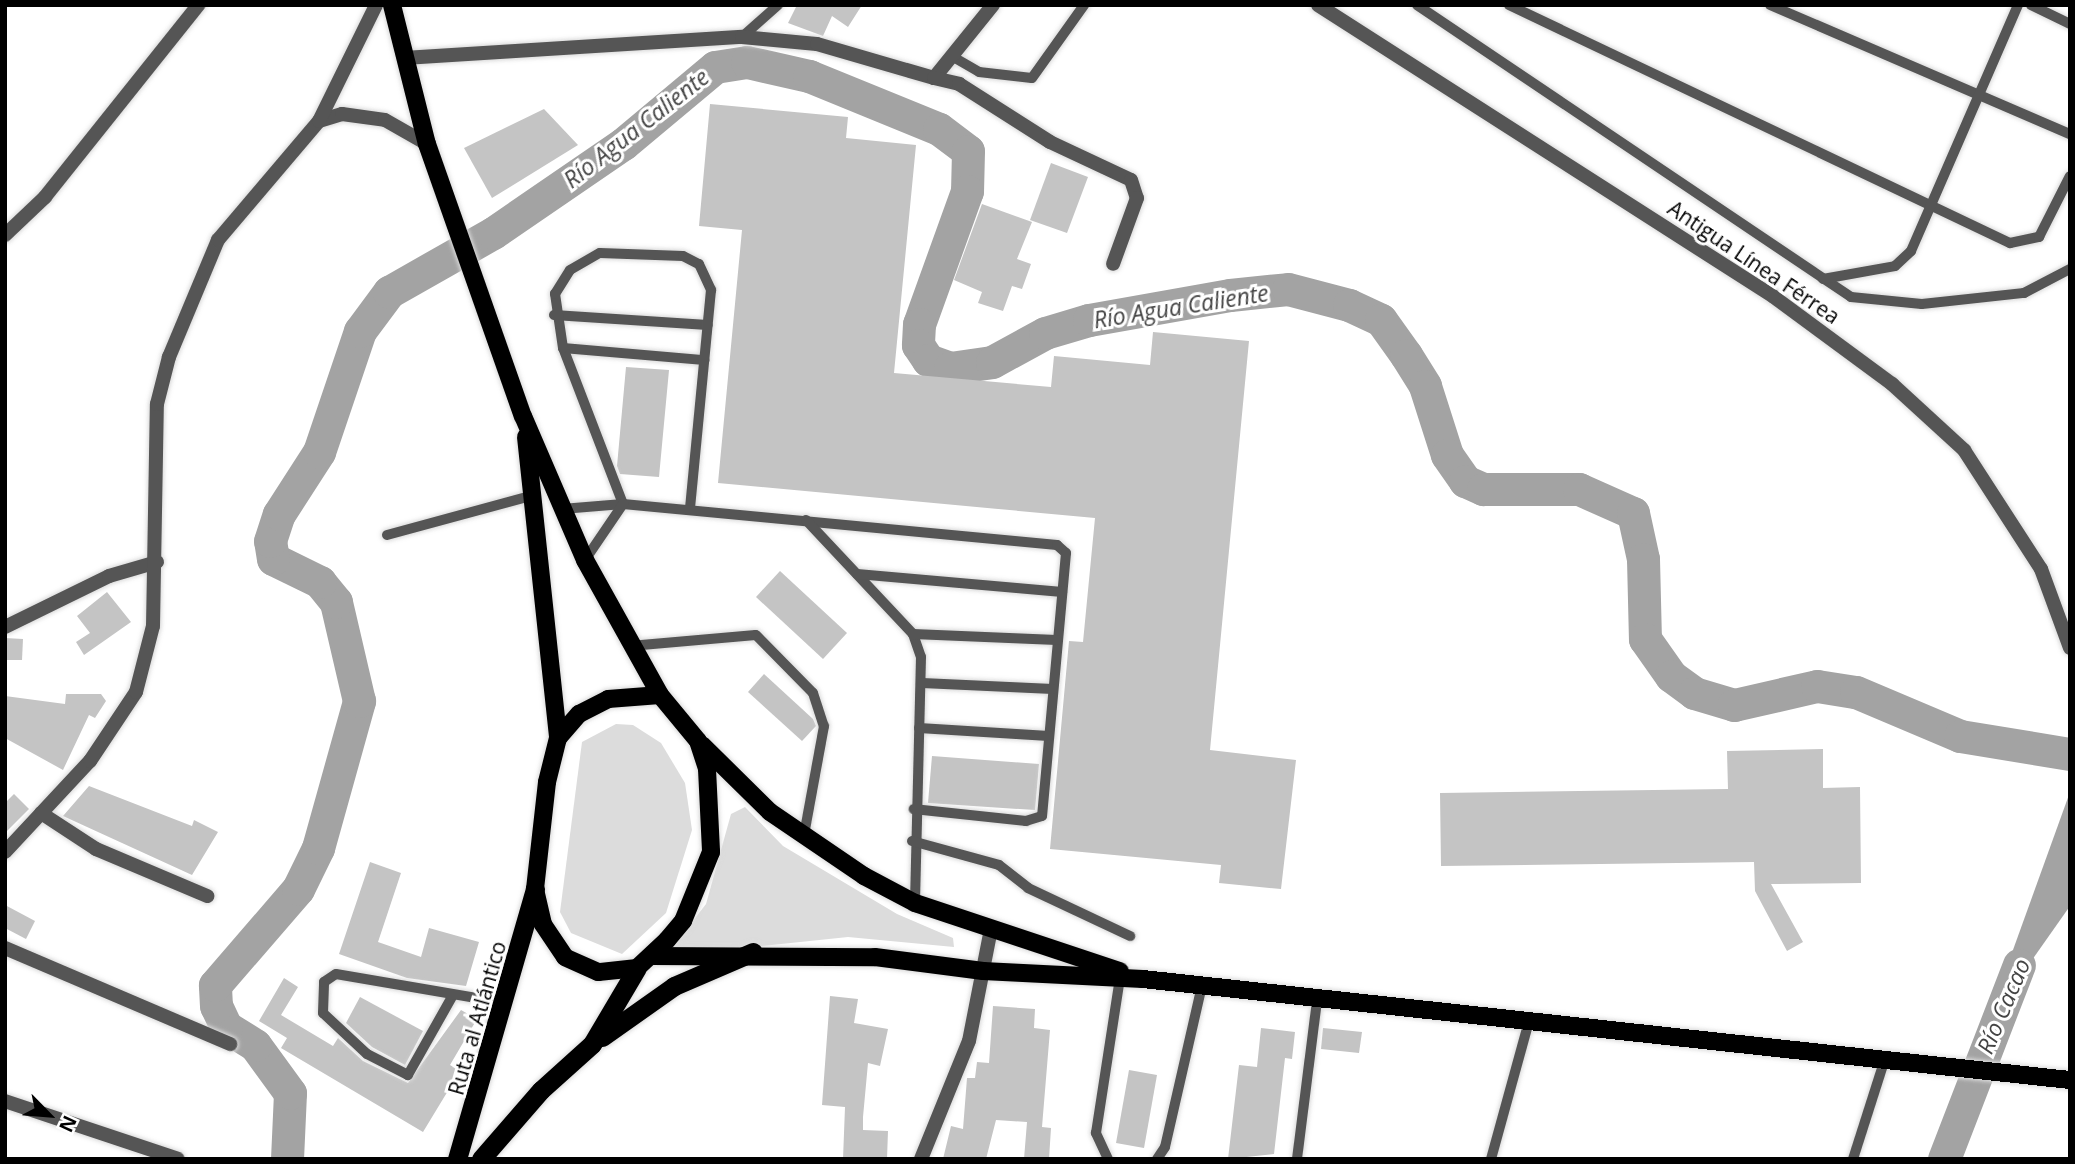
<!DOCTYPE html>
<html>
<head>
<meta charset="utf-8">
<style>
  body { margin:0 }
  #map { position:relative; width:2075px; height:1164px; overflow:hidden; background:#fff; font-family:"Open Sans",sans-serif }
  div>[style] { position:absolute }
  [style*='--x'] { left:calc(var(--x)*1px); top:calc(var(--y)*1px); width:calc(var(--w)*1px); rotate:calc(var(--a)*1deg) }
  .green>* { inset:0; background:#dcdcdc }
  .water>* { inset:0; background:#a3a3a3 }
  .river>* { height:33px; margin:-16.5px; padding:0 16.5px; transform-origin:16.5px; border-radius:16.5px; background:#a3a3a3 }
  .building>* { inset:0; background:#c4c4c4 }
  .roads { filter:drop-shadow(0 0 2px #dbdbdb) drop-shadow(0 0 2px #dbdbdb) }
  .service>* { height:10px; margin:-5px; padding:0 5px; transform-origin:5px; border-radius:5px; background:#555 }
  .minor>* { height:14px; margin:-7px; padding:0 7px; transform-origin:7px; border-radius:7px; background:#555 }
  .primary>* { height:18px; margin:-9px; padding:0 9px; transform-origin:9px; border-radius:9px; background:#000 }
  .trunk>* { height:19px; margin:-9.5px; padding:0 9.5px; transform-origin:9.5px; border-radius:9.5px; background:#000 }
  span { translate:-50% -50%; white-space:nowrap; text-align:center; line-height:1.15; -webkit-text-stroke:6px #fff; paint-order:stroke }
  .street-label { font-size:21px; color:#000 }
  .water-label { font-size:23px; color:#444; font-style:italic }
  .frame { position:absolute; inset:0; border:7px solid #000; pointer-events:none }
  .north { position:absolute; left:14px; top:1080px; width:70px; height:70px; -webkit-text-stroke:5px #fff; paint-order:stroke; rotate:115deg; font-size:19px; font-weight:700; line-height:28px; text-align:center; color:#000 }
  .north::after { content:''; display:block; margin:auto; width:24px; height:32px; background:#000; clip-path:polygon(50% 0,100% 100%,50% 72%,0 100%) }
</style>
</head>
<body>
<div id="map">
  <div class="green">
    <div style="clip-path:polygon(616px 724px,633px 725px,661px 743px,685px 783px,692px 830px,666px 913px,622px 954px,571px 933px,560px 912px,582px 742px)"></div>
    <div style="clip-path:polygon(745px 807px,783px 846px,897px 914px,953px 938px,954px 947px,848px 937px,666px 956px,706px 904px,731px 814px)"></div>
  </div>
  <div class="water">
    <div style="clip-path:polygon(2070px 792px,2070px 906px,1999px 1007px,2009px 961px)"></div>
  </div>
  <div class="river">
    <div style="--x:287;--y:1159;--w:66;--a:-87.4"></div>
    <div style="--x:290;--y:1093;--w:59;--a:-126.1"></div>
    <div style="--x:255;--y:1045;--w:34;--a:-148"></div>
    <div style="--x:226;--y:1027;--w:23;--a:-115"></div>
    <div style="--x:216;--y:1006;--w:21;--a:-93"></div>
    <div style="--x:215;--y:985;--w:127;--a:-49.2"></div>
    <div style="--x:298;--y:889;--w:46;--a:-64"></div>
    <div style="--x:318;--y:848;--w:153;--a:-74.4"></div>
    <div style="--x:359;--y:701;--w:102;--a:-103.1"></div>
    <div style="--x:336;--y:602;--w:26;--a:-129"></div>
    <div style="--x:320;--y:582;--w:52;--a:-153.9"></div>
    <div style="--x:273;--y:559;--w:18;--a:-99"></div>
    <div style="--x:270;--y:541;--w:28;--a:-72"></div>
    <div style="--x:279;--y:514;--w:74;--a:-57.2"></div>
    <div style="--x:319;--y:452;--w:128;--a:-71.3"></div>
    <div style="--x:360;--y:331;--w:49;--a:-53.4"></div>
    <div style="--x:389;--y:292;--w:120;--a:-29.6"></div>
    <div style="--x:493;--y:233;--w:158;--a:-34.4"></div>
    <div style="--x:623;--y:144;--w:120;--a:-39.9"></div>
    <div style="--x:715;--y:67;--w:32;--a:-9"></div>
    <div style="--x:747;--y:62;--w:64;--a:12.7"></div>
    <div style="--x:809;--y:76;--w:140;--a:22.2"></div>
    <div style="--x:939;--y:129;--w:36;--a:37"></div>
    <div style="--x:968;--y:151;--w:40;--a:91.4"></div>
    <div style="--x:967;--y:191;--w:141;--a:109.8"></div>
    <div style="--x:919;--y:324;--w:21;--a:93"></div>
    <div style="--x:918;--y:345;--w:18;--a:56"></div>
    <div style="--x:928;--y:360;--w:23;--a:20"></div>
    <div style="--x:950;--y:368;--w:42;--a:-8.1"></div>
    <div style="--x:992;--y:362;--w:60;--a:-28.7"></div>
    <div style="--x:1045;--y:333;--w:46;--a:-16.5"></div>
    <div style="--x:1089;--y:320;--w:143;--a:-10.1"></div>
    <div style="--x:1230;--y:295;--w:58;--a:-5.9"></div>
    <div style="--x:1288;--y:289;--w:63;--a:14.7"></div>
    <div style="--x:1349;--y:305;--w:35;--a:25"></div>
    <div style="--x:1381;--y:320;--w:43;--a:54.5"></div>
    <div style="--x:1406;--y:355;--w:36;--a:58"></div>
    <div style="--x:1425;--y:386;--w:72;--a:72.3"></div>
    <div style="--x:1447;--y:455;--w:32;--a:55"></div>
    <div style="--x:1465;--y:481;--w:20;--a:24"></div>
    <div style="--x:1483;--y:489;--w:96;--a:0"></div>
    <div style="--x:1579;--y:489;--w:59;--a:24"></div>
    <div style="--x:1633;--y:513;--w:47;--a:77.7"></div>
    <div style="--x:1643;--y:559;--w:80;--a:88.6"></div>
    <div style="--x:1645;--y:639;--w:45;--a:54.9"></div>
    <div style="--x:1671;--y:676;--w:29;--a:36"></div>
    <div style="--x:1694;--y:693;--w:42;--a:16.7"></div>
    <div style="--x:1734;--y:705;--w:85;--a:-12.9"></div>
    <div style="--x:1817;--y:686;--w:39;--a:9"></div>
    <div style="--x:1856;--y:692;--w:113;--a:22.9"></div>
    <div style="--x:1960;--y:736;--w:111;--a:9.3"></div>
    <div style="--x:1944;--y:1159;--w:208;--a:-68.9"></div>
  </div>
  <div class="building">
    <div style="clip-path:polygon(797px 5px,862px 5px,848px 27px,832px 16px,823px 36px,788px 23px)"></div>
    <div style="clip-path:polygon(710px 104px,848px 117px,846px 138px,916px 145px,894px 373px,1051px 387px,1054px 356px,1150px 365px,1153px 332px,1249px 341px,1210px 750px,1296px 760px,1281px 889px,1219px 883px,1221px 865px,1050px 849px,1069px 641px,1083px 642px,1095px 518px,718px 483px,742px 230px,699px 226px)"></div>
    <div style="clip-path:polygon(544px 109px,578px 145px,492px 198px,464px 148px)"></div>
    <div style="clip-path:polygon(1051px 163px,1088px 177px,1067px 233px,1030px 220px)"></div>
    <div style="clip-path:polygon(982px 204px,1032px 222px,1017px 259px,1031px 264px,1022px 289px,1012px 286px,1003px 311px,978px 303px,982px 292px,954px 280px)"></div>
    <div style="clip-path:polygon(626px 367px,669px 370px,659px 477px,620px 474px,617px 466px)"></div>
    <div style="clip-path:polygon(780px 571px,847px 633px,823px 659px,756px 597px)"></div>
    <div style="clip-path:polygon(107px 592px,131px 622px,84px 655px,76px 642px,90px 633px,77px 616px)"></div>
    <div style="clip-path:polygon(5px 638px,23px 639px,22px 660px,5px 660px)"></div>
    <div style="clip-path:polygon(764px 674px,813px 719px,816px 726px,802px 741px,748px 692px)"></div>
    <div style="clip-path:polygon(66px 694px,101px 694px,106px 701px,95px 718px,89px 715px,63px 770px,5px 738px,5px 696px,65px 704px)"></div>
    <div style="clip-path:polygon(1823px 749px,1823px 788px,1860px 787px,1861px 883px,1771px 884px,1803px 942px,1787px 951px,1755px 891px,1754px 862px,1441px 866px,1440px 793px,1728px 789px,1727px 751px)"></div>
    <div style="clip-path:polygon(932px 756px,1039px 764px,1035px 810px,928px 803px)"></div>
    <div style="clip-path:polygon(89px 786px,192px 826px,194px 820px,218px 832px,192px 875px,63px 816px)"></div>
    <div style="clip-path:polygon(14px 794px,29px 809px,5px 833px,5px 803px)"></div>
    <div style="clip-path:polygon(370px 862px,401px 873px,378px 942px,421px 957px,429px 928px,479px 942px,466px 986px,407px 978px,339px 954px)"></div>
    <div style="clip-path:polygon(5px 905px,35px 921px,26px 939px,5px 928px)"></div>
    <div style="clip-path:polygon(284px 978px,298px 987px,281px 1015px,333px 1046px,338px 1038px,363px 1061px,408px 1083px,461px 1010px,477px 1019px,450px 1065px,460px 1071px,423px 1132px,281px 1048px,287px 1038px,259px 1021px)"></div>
    <div style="clip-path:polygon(830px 996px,858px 999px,854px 1023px,888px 1029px,880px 1066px,868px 1063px,863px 1117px,863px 1130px,888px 1131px,887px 1159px,843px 1159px,845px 1107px,822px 1105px)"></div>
    <div style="clip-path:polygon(360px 997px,423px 1031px,405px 1065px,372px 1047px,346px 1023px)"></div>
    <div style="clip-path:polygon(993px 1006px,1035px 1009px,1034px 1028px,1050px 1030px,1042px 1127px,1051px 1128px,1049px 1159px,1024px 1159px,1027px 1122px,996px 1120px,986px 1159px,943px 1159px,951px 1126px,963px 1129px,967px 1078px,975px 1078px,977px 1062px,989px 1063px)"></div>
    <div style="clip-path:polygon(1261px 1028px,1295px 1032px,1292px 1059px,1285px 1058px,1274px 1154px,1228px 1159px,1239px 1065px,1257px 1067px)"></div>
    <div style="clip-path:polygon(1323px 1028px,1362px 1032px,1359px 1053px,1321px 1049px)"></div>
    <div style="clip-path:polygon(1129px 1070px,1157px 1075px,1144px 1148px,1116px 1143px)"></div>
  </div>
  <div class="roads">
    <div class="service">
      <div style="--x:1417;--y:5;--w:523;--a:33.93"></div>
      <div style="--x:1851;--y:297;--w:71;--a:5.6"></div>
      <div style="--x:1922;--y:304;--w:103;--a:-6.2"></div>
      <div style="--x:2024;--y:293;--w:52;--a:-27.6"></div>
      <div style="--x:1509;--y:5;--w:555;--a:25.41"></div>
      <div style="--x:2010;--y:243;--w:30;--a:-12"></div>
      <div style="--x:2039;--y:237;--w:68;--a:-63.1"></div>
      <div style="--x:1770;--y:5;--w:327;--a:23.3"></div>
      <div style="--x:2031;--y:5;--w:43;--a:26"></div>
      <div style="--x:742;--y:37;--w:48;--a:-41.6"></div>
      <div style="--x:955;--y:58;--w:28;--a:30"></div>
      <div style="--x:979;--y:72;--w:53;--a:6.5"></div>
      <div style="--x:1032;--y:78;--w:90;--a:-54.5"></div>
      <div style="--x:1823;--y:279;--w:73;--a:-10.2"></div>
      <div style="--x:1895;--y:266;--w:22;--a:-43"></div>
      <div style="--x:1911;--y:251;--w:268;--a:-66.5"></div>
      <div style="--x:554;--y:315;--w:154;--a:3.7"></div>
      <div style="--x:563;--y:348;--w:142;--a:4.9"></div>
      <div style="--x:623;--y:504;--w:167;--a:-111"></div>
      <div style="--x:563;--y:348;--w:55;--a:-98.4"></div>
      <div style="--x:555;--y:294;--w:28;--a:-58"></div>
      <div style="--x:570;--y:270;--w:34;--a:-30"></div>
      <div style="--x:600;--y:253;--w:83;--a:2.1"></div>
      <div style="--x:683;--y:256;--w:18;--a:27"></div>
      <div style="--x:699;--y:264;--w:29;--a:65"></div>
      <div style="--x:711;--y:290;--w:220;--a:95.5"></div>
      <div style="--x:562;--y:509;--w:61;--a:-4.7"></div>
      <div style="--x:623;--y:504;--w:436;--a:5.4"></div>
      <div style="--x:1057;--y:545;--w:12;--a:42"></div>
      <div style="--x:1066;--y:553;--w:264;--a:95.2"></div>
      <div style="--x:1042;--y:816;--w:17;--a:163"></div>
      <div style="--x:1026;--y:821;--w:113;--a:-173.9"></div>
      <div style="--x:806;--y:520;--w:156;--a:46.8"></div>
      <div style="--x:913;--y:634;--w:24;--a:71"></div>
      <div style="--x:921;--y:657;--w:246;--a:91.4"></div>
      <div style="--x:387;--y:535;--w:152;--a:-15.2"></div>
      <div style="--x:585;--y:560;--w:68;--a:-55.8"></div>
      <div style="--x:857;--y:574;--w:206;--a:5"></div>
      <div style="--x:913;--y:634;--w:144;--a:2.4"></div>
      <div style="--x:630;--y:646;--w:126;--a:-5"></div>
      <div style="--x:756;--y:635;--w:81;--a:45.5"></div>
      <div style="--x:813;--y:693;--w:35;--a:72"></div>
      <div style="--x:824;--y:726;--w:111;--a:100.4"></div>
      <div style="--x:922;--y:683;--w:131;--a:2.6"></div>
      <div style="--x:919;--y:728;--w:130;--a:3.5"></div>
      <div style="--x:912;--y:841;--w:90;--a:15.4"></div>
      <div style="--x:999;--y:865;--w:37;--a:38"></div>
      <div style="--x:1028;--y:888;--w:113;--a:25.2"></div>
      <div style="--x:453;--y:995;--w:92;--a:119.4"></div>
      <div style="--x:408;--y:1075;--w:46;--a:-152.9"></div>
      <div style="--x:367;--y:1054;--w:60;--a:-137"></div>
      <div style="--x:323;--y:1013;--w:31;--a:-88"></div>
      <div style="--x:324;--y:982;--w:14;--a:-34"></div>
      <div style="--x:336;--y:974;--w:172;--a:9.7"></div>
      <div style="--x:1108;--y:1159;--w:29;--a:-115"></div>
      <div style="--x:1096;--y:1133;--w:157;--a:-81.2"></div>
      <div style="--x:1157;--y:1159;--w:14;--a:-56"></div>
      <div style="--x:1165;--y:1147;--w:165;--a:-77.1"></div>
      <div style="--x:1297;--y:1159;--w:160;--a:-82.8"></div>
      <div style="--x:1491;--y:1159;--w:143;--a:-74.6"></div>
      <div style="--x:1853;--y:1159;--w:105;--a:-72.3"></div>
    </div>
    <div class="minor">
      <div style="--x:1318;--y:5;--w:541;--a:32.63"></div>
      <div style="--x:1774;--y:297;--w:147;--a:36.4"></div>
      <div style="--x:1892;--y:384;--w:98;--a:42.5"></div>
      <div style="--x:1964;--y:450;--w:142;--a:57.1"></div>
      <div style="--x:2041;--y:569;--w:84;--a:69.8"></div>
      <div style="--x:404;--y:58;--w:339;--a:-3.6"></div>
      <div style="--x:742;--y:37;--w:75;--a:5.3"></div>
      <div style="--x:817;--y:44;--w:122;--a:16.2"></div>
      <div style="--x:934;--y:78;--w:94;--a:-51.1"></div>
      <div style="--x:934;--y:78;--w:26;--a:13"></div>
      <div style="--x:959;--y:84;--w:108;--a:32.5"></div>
      <div style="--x:1050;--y:142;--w:89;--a:25.1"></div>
      <div style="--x:1131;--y:180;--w:19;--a:72"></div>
      <div style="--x:1137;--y:198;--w:70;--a:110"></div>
      <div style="--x:319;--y:121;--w:24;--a:-17"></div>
      <div style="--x:342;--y:114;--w:43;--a:7.9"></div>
      <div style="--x:385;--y:120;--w:48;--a:29.7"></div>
      <div style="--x:5;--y:235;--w:55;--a:-43.5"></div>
      <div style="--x:45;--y:197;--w:246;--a:-51.4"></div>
      <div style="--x:5;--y:627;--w:116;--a:-26.1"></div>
      <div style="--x:109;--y:576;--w:50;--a:-16.3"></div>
      <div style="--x:41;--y:813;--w:66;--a:33.2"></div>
      <div style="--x:96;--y:849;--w:121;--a:22.9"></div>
      <div style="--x:5;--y:852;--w:125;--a:-47"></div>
      <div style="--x:90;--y:761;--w:83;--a:-56.3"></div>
      <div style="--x:136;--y:692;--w:68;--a:-75.6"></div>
      <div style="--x:153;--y:626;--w:222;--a:-89"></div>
      <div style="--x:157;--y:404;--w:49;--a:-75.7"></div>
      <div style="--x:169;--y:357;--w:127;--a:-67.3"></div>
      <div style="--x:218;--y:240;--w:156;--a:-49.7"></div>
      <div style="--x:319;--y:121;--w:129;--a:-63.8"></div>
      <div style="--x:5;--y:948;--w:245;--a:23.1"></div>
      <div style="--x:5;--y:1101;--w:182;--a:18.5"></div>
      <div style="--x:921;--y:1159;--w:127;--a:-67.9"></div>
      <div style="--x:969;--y:1041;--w:114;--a:-78.9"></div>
    </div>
    <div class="primary">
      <div style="--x:392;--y:5;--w:143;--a:75.9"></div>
      <div style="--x:427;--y:144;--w:288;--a:70.6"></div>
      <div style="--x:523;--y:416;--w:157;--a:66.7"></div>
      <div style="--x:585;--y:560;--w:154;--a:60.9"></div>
      <div style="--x:526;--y:437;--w:303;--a:83.9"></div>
      <div style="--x:660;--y:695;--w:60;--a:50.4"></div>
      <div style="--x:698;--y:741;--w:29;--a:72"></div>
      <div style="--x:707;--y:769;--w:83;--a:87.2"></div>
      <div style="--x:711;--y:852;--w:74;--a:112.1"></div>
      <div style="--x:683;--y:921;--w:25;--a:130"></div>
      <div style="--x:667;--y:940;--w:41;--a:137"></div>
      <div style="--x:637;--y:968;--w:39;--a:174"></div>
      <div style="--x:598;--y:972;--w:36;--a:-156"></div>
      <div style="--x:565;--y:957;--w:40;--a:-124"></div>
      <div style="--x:543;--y:924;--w:36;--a:-103"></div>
      <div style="--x:535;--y:889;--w:108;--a:-83.6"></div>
      <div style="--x:547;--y:782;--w:45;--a:-76"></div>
      <div style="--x:558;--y:738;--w:32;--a:-49"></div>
      <div style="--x:579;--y:714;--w:33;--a:-27"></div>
      <div style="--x:608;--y:699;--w:52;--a:-4.4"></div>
      <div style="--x:702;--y:745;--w:95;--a:44.6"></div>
      <div style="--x:770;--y:812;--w:114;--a:34.2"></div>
      <div style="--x:864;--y:876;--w:58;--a:27.9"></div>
      <div style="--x:915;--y:903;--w:216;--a:18.4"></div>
      <div style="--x:652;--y:956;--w:223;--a:0.3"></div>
      <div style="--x:875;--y:957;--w:109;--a:7.4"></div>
      <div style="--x:983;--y:971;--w:160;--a:2.9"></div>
      <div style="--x:1143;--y:979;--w:932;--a:6.22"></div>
    </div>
    <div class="trunk">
      <div style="--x:602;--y:1037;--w:88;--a:-35.3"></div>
      <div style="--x:674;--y:986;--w:86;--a:-23.3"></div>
      <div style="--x:457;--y:1159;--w:281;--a:-73.9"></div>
      <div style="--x:481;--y:1159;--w:91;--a:-49"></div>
      <div style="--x:541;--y:1090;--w:69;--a:-42"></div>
      <div style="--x:592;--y:1044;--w:88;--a:-59.4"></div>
    </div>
  </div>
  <div class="street-label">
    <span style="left:1754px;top:262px;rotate:34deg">Antigua Línea Férrea</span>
    <span style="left:477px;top:1018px;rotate:-74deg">Ruta al Atlántico</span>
  </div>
  <div class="water-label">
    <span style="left:636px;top:128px;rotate:-38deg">Río Agua Caliente</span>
    <span style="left:1181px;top:306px;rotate:-9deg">Río Agua Caliente</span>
    <span style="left:2003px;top:1006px;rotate:-67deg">Río Cacao</span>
  </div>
  <div class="frame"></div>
  <div class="north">N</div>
</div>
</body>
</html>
